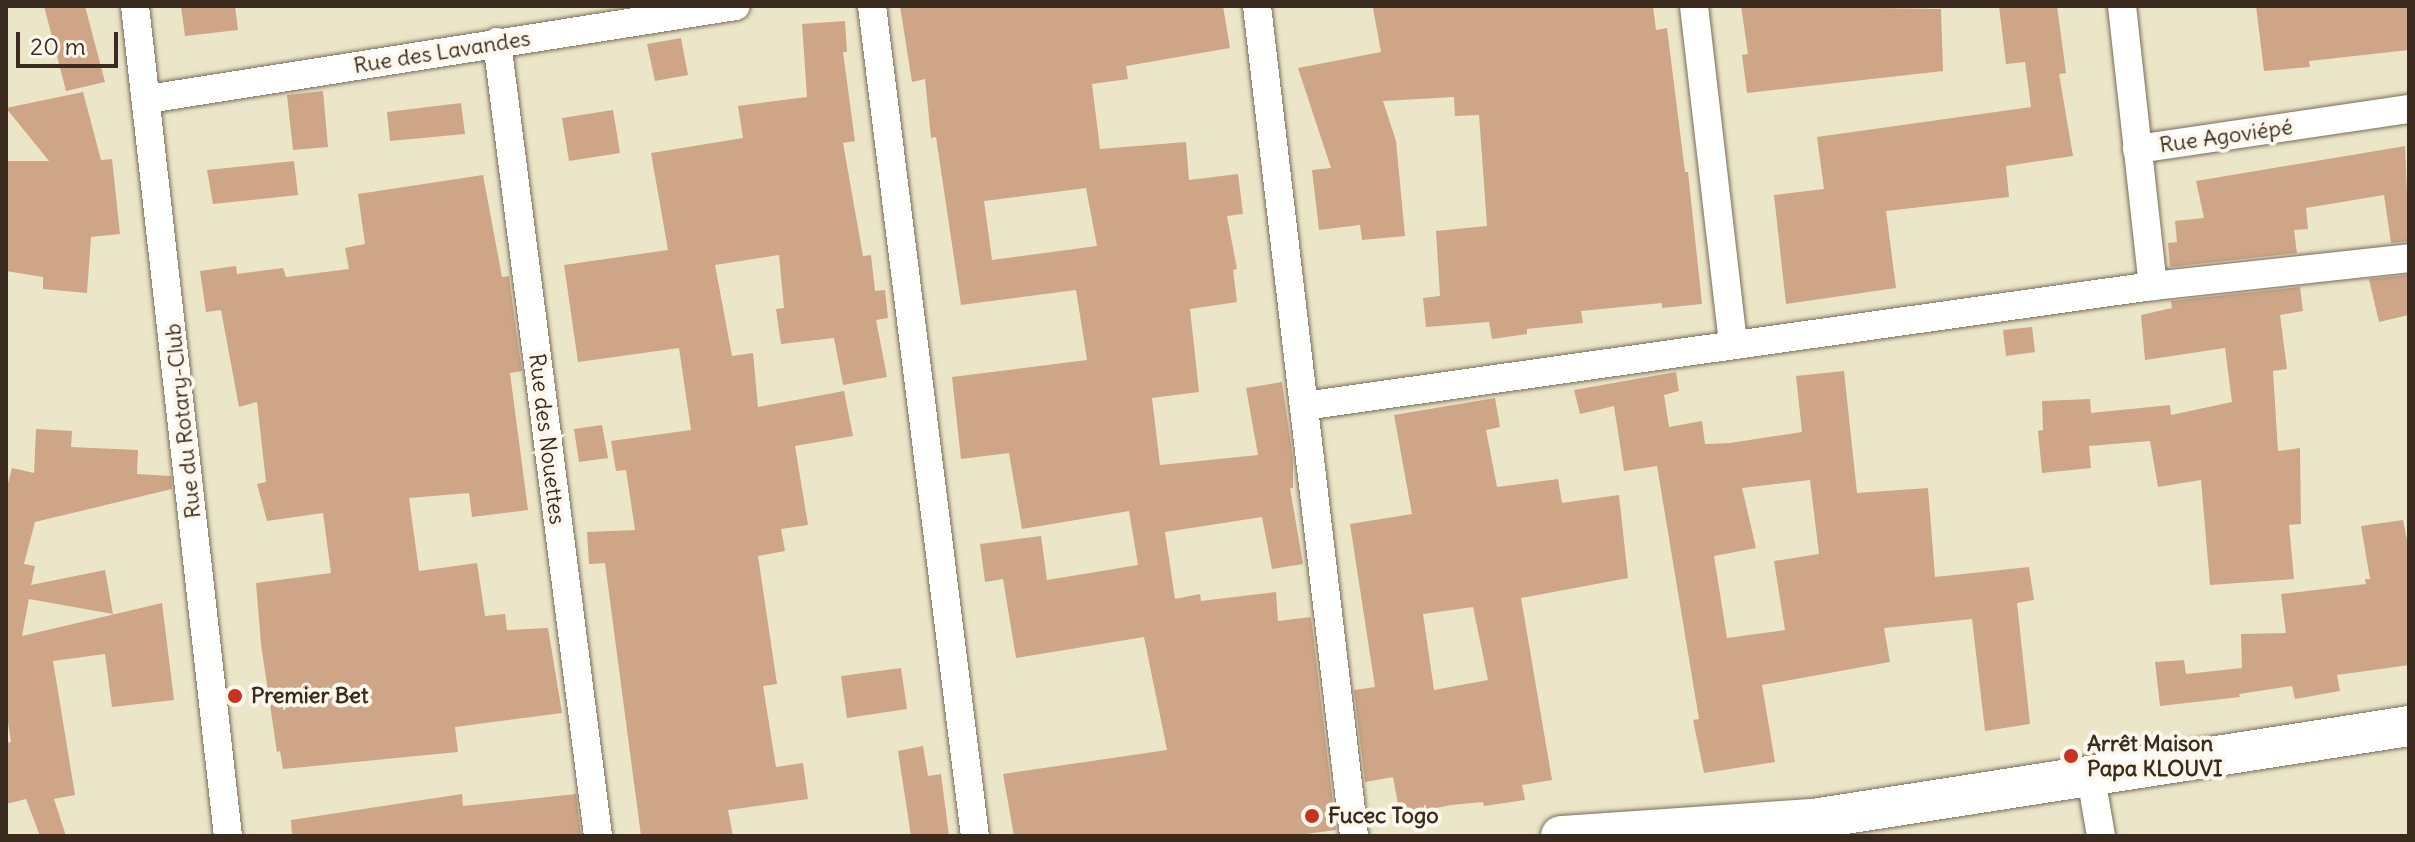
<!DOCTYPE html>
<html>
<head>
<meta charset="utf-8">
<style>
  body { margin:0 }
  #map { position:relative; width:2415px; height:842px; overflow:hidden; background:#ece6c9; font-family:Delius,sans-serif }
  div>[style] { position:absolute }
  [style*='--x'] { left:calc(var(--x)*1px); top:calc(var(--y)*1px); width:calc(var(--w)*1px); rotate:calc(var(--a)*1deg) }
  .building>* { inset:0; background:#cea586 }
  .roads { filter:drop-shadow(0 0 2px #796c5a) drop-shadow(0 0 2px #796c5a) }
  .street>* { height:28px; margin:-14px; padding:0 14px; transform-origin:14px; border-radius:14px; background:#fff }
  .secondary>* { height:40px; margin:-20px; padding:0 20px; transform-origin:20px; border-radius:20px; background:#fff }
  .dots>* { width:22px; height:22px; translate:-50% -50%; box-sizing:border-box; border:4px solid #fbf7ec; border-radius:50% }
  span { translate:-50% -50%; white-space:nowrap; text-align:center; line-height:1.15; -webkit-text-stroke:8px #fbf7ec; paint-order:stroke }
  .street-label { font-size:22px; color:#3b2a1e }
  .poi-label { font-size:22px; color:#3b2a1e; font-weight:700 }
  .left { translate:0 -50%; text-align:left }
  .frame { position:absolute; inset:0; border:8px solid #3b2a1e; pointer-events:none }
  .scale { position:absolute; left:16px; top:32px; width:102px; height:36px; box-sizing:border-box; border:4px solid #3b2a1e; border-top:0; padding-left:10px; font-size:24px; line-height:28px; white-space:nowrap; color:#3b2a1e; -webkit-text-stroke:6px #fbf7ec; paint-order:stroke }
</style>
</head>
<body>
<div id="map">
  <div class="building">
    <div style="clip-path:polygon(44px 6px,85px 6px,105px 82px,66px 91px)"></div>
    <div style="clip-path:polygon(181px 6px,235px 6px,238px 30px,185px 36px)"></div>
    <div style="clip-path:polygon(evenodd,900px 6px,1223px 6px,1230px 48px,1126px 66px,1128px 79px,1092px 84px,1100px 149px,1186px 142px,1189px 180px,1238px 174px,1243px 214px,1227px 216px,1237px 269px,1233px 270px,1237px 302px,1190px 309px,1199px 392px,1152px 398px,1160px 465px,1258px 455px,1246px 388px,1282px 382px,1293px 459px,1293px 488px,1290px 488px,1303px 564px,1272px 569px,1262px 517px,1165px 532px,1175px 599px,1200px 594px,1201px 601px,1276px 592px,1278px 621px,1311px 617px,1336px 830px,1291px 836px,1014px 836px,1003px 774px,1167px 750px,1144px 637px,1016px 658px,1003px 579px,985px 582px,980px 544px,1041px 536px,1047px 580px,1138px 565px,1129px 511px,1022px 529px,1009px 453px,961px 459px,952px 377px,1087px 360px,1076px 290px,961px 305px,936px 137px,931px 138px,925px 79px,912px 82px,900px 6px,1086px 188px,1097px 246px,992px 260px,984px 201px,1086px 188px)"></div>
    <div style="clip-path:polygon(1387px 6px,1653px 6px,1656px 30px,1667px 28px,1685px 172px,1688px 172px,1702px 304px,1662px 308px,1662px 303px,1581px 311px,1583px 323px,1527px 329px,1527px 334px,1492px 339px,1489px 322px,1426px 327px,1423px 298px,1440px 296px,1436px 231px,1487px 226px,1479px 115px,1455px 116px,1454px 97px,1383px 101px,1396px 141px,1405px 236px,1362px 240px,1360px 225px,1319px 230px,1312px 170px,1331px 168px,1298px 68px,1381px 52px,1373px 8px)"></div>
    <div style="clip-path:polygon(1741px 6px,1941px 9px,1943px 71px,1747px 93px,1742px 55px,1748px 54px)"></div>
    <div style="clip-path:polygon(1999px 6px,2057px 6px,2066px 73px,2059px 74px,2073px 156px,2006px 166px,2009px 197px,1886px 211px,1896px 288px,1786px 304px,1774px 195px,1824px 189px,1817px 137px,2031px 107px,2025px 62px,2006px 64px)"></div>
    <div style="clip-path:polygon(2256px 6px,2409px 6px,2409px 50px,2309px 61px,2310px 67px,2264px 71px)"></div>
    <div style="clip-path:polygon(845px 21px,847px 52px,843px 52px,855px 141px,843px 143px,863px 256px,871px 255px,875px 291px,885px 290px,888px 318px,876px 320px,887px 377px,843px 385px,834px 338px,781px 344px,776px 309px,784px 308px,779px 255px,715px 265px,732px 356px,753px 353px,758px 407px,844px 391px,853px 436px,795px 446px,808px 525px,781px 529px,785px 551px,758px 556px,777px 684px,763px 686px,776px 767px,803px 763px,808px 799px,728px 810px,733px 836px,641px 836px,605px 563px,589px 564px,587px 532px,635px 530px,626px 470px,616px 471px,611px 441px,691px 430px,679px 348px,578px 362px,564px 265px,668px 250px,651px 153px,743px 138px,738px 106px,807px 97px,802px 24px)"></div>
    <div style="clip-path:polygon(681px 38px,688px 75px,655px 81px,647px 44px)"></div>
    <div style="clip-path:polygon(323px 91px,328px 147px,293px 150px,287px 95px)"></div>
    <div style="clip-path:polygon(83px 92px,101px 160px,112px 159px,120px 234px,91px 237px,87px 293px,43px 289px,43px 277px,6px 271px,6px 161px,49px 161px,6px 108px)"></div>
    <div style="clip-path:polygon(461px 103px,465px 134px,390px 141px,387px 112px)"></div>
    <div style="clip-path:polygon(613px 110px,620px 153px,569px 161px,562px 118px)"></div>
    <div style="clip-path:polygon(2405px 146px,2409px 241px,2391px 243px,2384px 195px,2306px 208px,2308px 229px,2294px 230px,2297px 253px,2170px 267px,2168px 243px,2177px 242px,2175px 221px,2204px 218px,2196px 181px)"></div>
    <div style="clip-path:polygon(294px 161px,298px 195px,213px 204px,207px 170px)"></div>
    <div style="clip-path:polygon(483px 175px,502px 277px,509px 276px,517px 337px,522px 371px,510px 373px,528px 510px,472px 517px,469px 493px,409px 498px,419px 571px,477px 563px,485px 616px,505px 614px,507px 630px,548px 628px,562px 713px,455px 727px,458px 752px,283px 769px,280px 751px,277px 752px,261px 644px,256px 583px,331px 573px,323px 513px,267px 521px,257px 484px,266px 482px,257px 402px,239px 407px,221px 310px,206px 312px,200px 271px,236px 266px,237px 274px,283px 268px,286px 277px,349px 269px,345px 248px,365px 244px,358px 194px)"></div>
    <div style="clip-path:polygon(2409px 275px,2409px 315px,2379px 322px,2369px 279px)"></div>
    <div style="clip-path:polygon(2300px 287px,2303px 311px,2280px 315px,2287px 369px,2273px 371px,2278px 451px,2300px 448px,2301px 524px,2289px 525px,2294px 579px,2210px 585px,2201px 480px,2158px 487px,2150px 441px,2089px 446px,2091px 468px,2042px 473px,2038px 431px,2043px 430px,2042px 401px,2090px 399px,2091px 413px,2170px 405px,2171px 415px,2232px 402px,2225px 348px,2145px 360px,2141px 315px,2172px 308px,2171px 301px)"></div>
    <div style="clip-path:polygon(2032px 327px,2035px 352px,2006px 356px,2003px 330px)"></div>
    <div style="clip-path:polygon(evenodd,1844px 371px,1857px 493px,1928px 488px,1935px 577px,2029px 567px,2034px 600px,2017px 603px,2030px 724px,1985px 731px,1972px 619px,1884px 628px,1890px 662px,1762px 685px,1775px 762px,1704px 773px,1693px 720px,1699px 719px,1657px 466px,1624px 471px,1614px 406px,1580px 414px,1574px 390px,1676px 372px,1679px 391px,1664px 395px,1669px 427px,1702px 421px,1705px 444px,1730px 443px,1802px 432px,1796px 376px,1844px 371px,1810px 480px,1819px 554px,1774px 561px,1785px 630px,1727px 638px,1714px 556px,1756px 548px,1742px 488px,1810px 480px)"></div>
    <div style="clip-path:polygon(evenodd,1495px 398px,1500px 427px,1486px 430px,1497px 487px,1558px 479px,1562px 503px,1619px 495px,1628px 578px,1521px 598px,1552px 780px,1522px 785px,1525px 800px,1484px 806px,1483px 802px,1451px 805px,1400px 815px,1393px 777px,1365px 782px,1354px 690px,1375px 687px,1350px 524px,1412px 514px,1394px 415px,1495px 398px,1473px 607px,1488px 680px,1434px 690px,1423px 614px,1473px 607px)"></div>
    <div style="clip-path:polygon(602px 425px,608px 458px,579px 462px,574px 429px)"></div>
    <div style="clip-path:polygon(36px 429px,72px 431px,71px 447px,138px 450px,137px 474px,171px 476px,172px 489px,35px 522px,24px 564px,35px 566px,31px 585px,105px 570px,113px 614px,29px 599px,22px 636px,162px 603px,174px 700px,112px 707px,105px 654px,53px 661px,75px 795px,54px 799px,66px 836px,40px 836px,26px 799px,6px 804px,6px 743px,11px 742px,6px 709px,6px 491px,12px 468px,34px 473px)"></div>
    <div style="clip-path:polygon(2403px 520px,2409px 551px,2409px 665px,2337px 675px,2340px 691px,2295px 699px,2292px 686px,2239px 694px,2240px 697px,2160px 706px,2155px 662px,2184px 660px,2186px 674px,2242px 668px,2241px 634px,2286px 633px,2281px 594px,2366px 584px,2365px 579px,2370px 579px,2361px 526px)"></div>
    <div style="clip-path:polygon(901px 668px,907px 709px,847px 718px,841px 676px)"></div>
    <div style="clip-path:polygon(923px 746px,928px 776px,941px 774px,949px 836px,911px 836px,898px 751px)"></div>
    <div style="clip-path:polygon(462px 794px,463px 806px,576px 794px,581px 836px,292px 836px,291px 820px)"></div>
  </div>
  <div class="roads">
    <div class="street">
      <div style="--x:135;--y:6;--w:835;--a:83.61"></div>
      <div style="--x:872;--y:6;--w:836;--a:82.93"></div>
      <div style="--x:1257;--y:6;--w:836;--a:83.33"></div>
      <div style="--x:1694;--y:6;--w:341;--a:83.4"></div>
      <div style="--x:2122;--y:6;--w:282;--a:83.7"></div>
      <div style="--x:497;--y:42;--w:800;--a:82.75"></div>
      <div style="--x:148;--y:99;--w:595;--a:-8.99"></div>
      <div style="--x:2137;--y:149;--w:275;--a:-8.4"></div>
      <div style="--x:1304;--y:406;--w:857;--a:-8.05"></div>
      <div style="--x:2153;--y:286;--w:258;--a:-6.2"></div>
      <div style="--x:2091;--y:778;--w:59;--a:80.2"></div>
    </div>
    <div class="secondary">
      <div style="--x:1561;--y:836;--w:253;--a:-3.9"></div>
      <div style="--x:1813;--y:819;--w:603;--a:-8.87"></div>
    </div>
  </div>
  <div class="dots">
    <div style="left:235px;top:696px;background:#c8321e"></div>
    <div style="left:2071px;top:756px;background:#c8321e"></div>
    <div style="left:1312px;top:816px;background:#c8321e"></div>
  </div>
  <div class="street-label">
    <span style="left:442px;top:52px;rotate:-9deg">Rue des Lavandes</span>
    <span style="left:2226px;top:136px;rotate:-8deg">Rue Agoviépé</span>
    <span style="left:183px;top:421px;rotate:-96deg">Rue du Rotary-Club</span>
    <span style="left:547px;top:439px;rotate:83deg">Rue des Nouettes</span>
  </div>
  <div class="poi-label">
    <span class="left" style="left:251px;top:696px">Premier Bet</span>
    <span class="left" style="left:2087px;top:756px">Arrêt Maison<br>Papa KLOUVI</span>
    <span class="left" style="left:1328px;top:816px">Fucec Togo</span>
  </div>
  <div class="frame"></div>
  <div class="scale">20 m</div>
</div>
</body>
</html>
